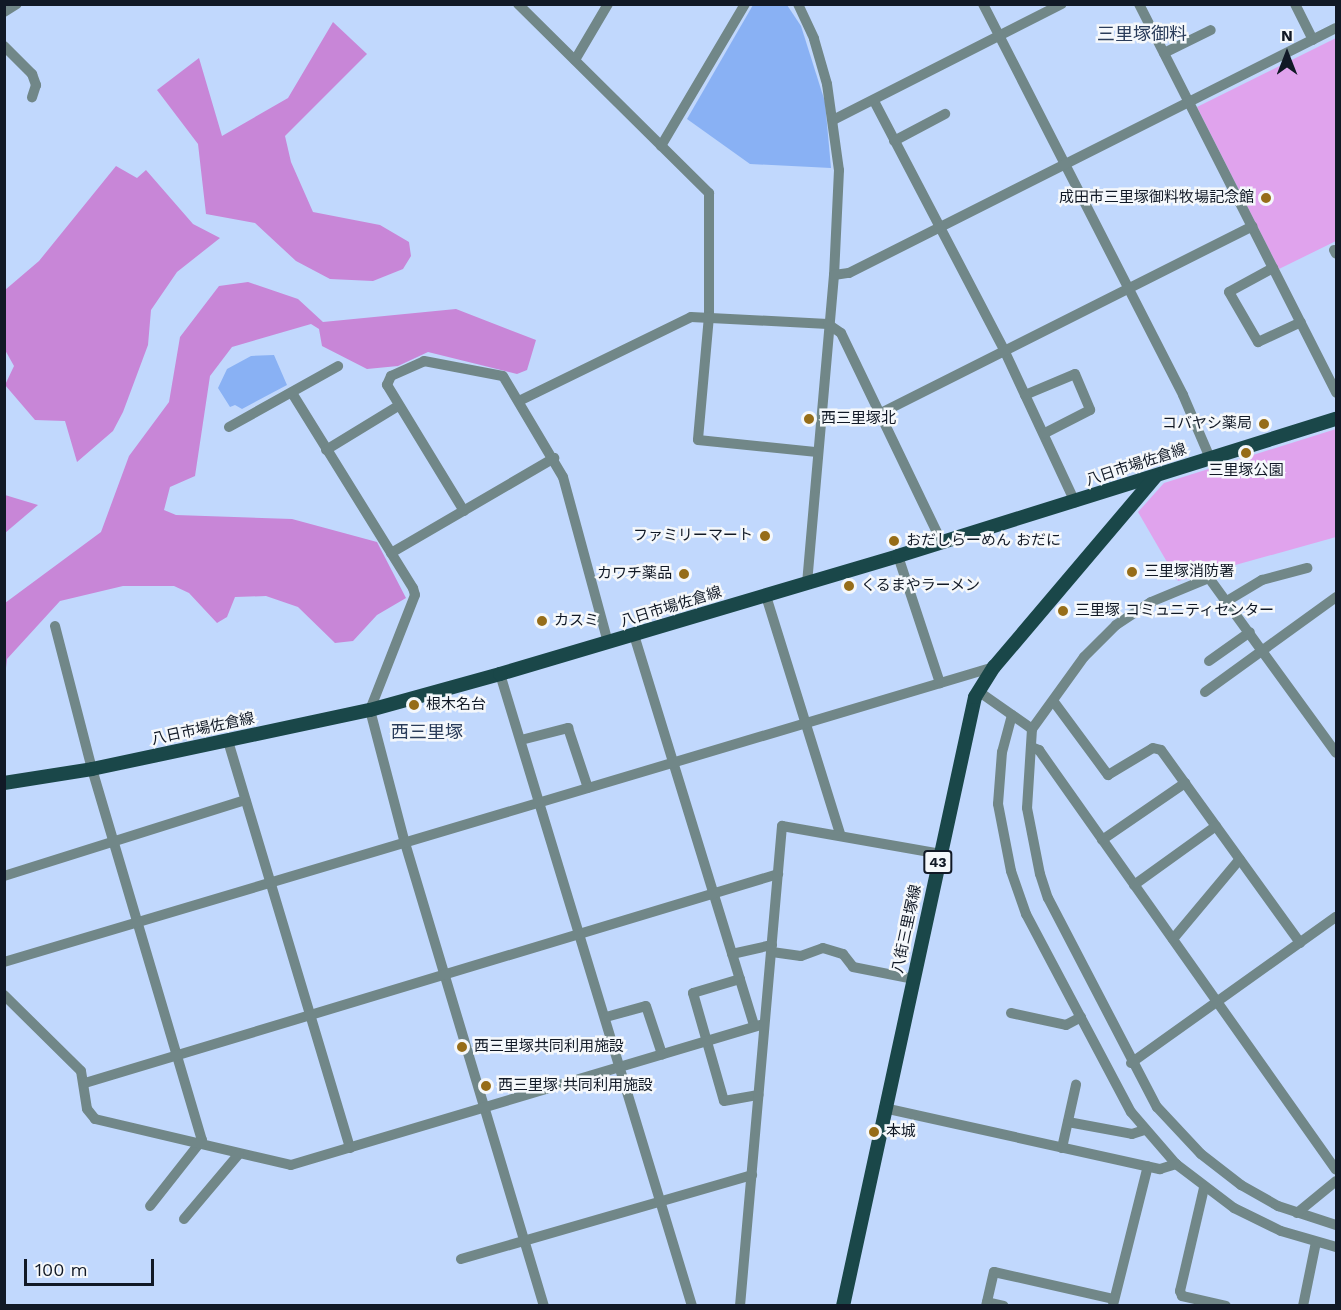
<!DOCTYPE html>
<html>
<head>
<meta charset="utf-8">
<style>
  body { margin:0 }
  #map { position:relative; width:1341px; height:1310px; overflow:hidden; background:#c1d8fd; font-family:"Work Sans","Noto Sans JP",sans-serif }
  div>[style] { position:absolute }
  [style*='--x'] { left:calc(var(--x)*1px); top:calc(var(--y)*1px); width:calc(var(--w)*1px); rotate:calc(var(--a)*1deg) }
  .green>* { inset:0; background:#e0a3ed }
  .forest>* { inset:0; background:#c886d7 }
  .water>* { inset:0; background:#89b1f4 }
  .minor>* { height:10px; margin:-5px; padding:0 5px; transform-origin:5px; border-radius:5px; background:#718788 }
  .major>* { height:14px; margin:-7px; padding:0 7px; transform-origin:7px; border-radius:7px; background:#1a4749 }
  .dots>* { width:16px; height:16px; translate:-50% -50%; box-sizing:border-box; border:3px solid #f5f8fb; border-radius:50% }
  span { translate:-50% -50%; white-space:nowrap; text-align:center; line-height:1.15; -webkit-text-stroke:5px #f5f8fb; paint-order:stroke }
  .shield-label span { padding:2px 4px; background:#f5f8fb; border:2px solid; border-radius:4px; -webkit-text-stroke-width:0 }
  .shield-label { font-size:14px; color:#111926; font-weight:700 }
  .poi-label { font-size:15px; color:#111926 }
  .right { translate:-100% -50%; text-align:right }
  .left { translate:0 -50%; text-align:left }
  .street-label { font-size:15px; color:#111926 }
  .quarter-label { font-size:18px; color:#2a3c5a }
  .frame { position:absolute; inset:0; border:6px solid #111926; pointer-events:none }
  .north { position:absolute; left:1257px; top:24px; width:60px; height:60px; -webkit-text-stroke:4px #f5f8fb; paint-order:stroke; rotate:0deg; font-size:16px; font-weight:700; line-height:24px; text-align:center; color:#111926 }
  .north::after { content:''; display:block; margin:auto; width:21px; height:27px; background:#111926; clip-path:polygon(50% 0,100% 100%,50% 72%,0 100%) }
  .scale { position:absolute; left:24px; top:1259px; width:130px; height:27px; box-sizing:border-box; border:3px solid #111926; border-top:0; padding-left:8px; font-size:18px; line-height:21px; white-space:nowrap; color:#111926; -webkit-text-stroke:4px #f5f8fb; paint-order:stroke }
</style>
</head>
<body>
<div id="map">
  <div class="green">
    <div style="clip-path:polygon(1336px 38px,1336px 241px,1279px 269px,1197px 107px)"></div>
    <div style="clip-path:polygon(1336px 429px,1336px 537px,1178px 581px,1138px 512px,1164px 483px)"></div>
  </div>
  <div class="forest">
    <div style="clip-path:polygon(333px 22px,367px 54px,285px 136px,291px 162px,313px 212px,380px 225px,409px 242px,411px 256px,403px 269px,373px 281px,330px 279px,296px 261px,255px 223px,206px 214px,198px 144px,157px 90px,199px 58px,222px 136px,288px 98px)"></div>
    <div style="clip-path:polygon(116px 166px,137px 178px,146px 170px,193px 224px,220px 238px,177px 272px,151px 310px,148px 345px,123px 412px,113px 431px,77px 462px,65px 421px,35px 420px,5px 385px,14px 366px,5px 350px,5px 290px,39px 261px)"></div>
    <div style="clip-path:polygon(248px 282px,298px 299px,323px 322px,456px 309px,536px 340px,527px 370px,517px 374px,428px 352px,398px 366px,367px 369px,322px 346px,319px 329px,311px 324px,232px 347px,210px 376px,195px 476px,170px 487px,164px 510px,176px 515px,292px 519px,377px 542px,406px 598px,377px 615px,353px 641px,335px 643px,298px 607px,266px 596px,235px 597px,227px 617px,217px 623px,189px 593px,174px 586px,123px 586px,60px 601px,7px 659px,5px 677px,5px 603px,101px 532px,129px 456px,169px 402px,180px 337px,219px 286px)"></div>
    <div style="clip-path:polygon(5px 495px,38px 505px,5px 533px)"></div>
  </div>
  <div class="water">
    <div style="clip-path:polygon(753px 5px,787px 5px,801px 26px,825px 102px,831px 168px,750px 164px,687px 119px)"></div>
    <div style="clip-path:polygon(274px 355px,287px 385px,242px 409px,235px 405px,230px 407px,218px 388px,227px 369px,251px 356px)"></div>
  </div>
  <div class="minor">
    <div style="--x:518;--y:4;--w:269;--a:44.7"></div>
    <div style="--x:709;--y:193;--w:123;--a:90"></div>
    <div style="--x:709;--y:316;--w:124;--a:95.1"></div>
    <div style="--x:698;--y:440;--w:120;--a:5.8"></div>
    <div style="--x:798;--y:4;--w:38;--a:65"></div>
    <div style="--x:814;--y:39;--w:47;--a:73.9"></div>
    <div style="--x:827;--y:84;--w:87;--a:82.1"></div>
    <div style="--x:839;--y:170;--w:105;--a:92.7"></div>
    <div style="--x:834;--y:275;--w:309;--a:95"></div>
    <div style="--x:983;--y:4;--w:439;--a:62.9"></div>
    <div style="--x:1183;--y:395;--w:69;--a:66.8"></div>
    <div style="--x:1139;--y:4;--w:436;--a:63.1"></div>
    <div style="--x:1295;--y:4;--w:40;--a:63.4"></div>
    <div style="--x:4;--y:12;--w:15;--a:-32"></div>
    <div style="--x:4;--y:46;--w:40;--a:45"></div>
    <div style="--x:32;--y:74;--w:12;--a:70"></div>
    <div style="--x:36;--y:85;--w:13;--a:108"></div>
    <div style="--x:1164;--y:53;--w:52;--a:-26.1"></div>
    <div style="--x:575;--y:60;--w:65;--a:-59.5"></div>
    <div style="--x:874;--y:101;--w:283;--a:62.4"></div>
    <div style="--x:1005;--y:352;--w:166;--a:65"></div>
    <div style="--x:835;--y:119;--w:254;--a:-26.9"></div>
    <div style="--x:894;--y:141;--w:58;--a:-27.9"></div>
    <div style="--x:661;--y:146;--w:165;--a:-59.4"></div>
    <div style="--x:1334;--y:250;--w:4;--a:63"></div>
    <div style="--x:1273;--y:268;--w:50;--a:151.4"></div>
    <div style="--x:1229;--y:292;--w:58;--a:59.9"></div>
    <div style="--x:1258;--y:342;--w:47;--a:-24.9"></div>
    <div style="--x:834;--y:275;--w:15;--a:-8"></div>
    <div style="--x:849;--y:273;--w:545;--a:-26.71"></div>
    <div style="--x:292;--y:393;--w:229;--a:58.2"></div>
    <div style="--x:413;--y:588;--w:7;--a:74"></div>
    <div style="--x:415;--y:595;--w:123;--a:111.4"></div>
    <div style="--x:370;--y:710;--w:138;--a:75.3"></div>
    <div style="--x:405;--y:843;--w:483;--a:73.3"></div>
    <div style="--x:1025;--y:395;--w:54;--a:-22.8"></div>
    <div style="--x:1075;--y:374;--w:39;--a:67"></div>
    <div style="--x:1090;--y:410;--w:51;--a:152.9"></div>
    <div style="--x:519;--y:401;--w:191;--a:-26"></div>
    <div style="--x:691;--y:317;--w:137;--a:2.9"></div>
    <div style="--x:828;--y:324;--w:16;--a:35"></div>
    <div style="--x:841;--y:333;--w:233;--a:64.3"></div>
    <div style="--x:879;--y:414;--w:418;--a:-26.7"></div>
    <div style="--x:229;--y:427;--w:125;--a:-29.2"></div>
    <div style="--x:326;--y:450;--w:84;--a:-31.4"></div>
    <div style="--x:464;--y:511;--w:148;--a:-121.4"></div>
    <div style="--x:387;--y:385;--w:10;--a:-66"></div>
    <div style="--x:391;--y:376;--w:36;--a:-24"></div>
    <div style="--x:424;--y:361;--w:80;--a:10.8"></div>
    <div style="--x:503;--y:376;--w:117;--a:59.3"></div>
    <div style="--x:563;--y:477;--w:172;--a:74.8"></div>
    <div style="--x:391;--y:553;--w:189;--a:-30.2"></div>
    <div style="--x:898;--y:556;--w:134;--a:71.7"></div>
    <div style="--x:766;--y:596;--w:248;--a:72.7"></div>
    <div style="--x:1227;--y:601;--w:41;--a:-31"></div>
    <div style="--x:1262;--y:580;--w:47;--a:-14.9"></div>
    <div style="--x:55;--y:626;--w:148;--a:75.5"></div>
    <div style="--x:92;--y:769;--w:387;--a:73.5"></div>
    <div style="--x:202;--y:1140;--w:84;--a:128.2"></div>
    <div style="--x:634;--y:635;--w:409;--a:72.9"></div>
    <div style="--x:1209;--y:661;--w:50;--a:-35.3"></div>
    <div style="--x:500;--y:674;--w:661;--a:73.1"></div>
    <div style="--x:978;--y:691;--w:66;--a:35.1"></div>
    <div style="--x:1032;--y:729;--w:79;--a:93.6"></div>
    <div style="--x:1027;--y:808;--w:67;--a:78.9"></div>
    <div style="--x:1040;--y:874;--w:25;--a:72"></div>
    <div style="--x:1048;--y:898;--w:236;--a:62.5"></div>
    <div style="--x:1157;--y:1107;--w:64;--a:46.9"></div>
    <div style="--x:1201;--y:1154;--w:51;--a:37.8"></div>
    <div style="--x:1241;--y:1185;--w:43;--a:29.6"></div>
    <div style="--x:1278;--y:1206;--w:61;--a:18.1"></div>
    <div style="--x:1205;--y:692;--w:162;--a:-35.9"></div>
    <div style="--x:1054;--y:702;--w:91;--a:53.5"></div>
    <div style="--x:1108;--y:775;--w:52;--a:-31"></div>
    <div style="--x:1153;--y:748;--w:8;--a:14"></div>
    <div style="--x:1161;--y:750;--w:238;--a:54.2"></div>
    <div style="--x:1012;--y:715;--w:38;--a:105"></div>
    <div style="--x:1002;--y:752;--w:52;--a:94.4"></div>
    <div style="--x:998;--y:804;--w:68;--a:79"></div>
    <div style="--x:1011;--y:871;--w:46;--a:70.8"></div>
    <div style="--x:1026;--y:914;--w:224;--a:62.1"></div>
    <div style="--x:1131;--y:1112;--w:69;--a:49.1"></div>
    <div style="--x:1176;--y:1164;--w:73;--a:37.2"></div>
    <div style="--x:1234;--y:1208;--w:52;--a:26.1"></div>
    <div style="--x:1281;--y:1231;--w:57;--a:16.2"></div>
    <div style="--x:1032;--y:729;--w:89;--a:-54.2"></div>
    <div style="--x:1084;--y:657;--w:45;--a:-45"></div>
    <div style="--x:1116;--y:625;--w:42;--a:-33.3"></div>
    <div style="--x:1151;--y:602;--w:63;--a:-22.5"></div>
    <div style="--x:1209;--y:578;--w:216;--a:54"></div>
    <div style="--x:521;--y:740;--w:49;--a:-14.3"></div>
    <div style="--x:568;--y:728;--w:63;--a:71.6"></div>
    <div style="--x:228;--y:741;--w:425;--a:73.3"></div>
    <div style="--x:1031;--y:747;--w:9;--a:21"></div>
    <div style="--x:1039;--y:750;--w:514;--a:54.73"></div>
    <div style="--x:1102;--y:840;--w:101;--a:-34.5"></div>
    <div style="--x:4;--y:876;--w:253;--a:-17.5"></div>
    <div style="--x:1134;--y:885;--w:101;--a:-35.7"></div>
    <div style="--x:1173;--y:939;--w:104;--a:-50.1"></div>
    <div style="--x:772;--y:952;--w:29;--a:8"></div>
    <div style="--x:801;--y:956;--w:23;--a:-20"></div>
    <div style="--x:823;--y:948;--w:21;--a:17"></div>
    <div style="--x:843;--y:954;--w:16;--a:52"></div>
    <div style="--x:853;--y:967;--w:61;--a:11.3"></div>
    <div style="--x:732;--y:954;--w:41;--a:-12.7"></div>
    <div style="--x:4;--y:962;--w:1033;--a:-16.59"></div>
    <div style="--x:740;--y:979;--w:49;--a:163.4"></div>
    <div style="--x:693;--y:993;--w:112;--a:74"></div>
    <div style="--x:724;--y:1101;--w:35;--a:-10"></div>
    <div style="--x:4;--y:995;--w:108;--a:44.6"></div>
    <div style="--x:81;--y:1071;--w:38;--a:81"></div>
    <div style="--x:87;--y:1109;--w:13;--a:51"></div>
    <div style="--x:95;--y:1119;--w:201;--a:13.2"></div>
    <div style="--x:291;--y:1165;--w:493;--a:-16.6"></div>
    <div style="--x:1011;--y:1013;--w:56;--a:12.3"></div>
    <div style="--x:1066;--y:1025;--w:17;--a:-28"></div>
    <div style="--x:606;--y:1017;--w:41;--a:-15.4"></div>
    <div style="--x:646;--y:1006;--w:51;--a:71.6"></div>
    <div style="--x:1131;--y:1063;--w:252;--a:-35.5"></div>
    <div style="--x:85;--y:1083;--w:724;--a:-16.78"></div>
    <div style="--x:884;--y:1108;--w:283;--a:12.5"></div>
    <div style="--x:1160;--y:1169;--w:17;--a:-17"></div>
    <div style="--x:1068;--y:1122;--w:65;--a:10.6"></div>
    <div style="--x:1132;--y:1134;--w:13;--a:-18"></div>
    <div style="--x:1062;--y:1148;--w:65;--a:-77.5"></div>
    <div style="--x:1204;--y:1188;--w:106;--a:103.1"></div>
    <div style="--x:1180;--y:1291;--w:5;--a:68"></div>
    <div style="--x:1182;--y:1296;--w:45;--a:12.8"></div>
    <div style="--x:1297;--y:1213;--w:50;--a:-39.4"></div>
    <div style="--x:184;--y:1219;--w:85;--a:-49.8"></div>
    <div style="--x:461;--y:1259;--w:303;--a:-16.1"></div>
    <div style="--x:987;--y:1302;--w:17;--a:13"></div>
    <div style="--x:1113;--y:1305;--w:143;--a:-75.9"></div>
    <div style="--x:740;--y:1306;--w:482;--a:-85"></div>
    <div style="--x:782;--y:826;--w:160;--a:10"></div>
    <div style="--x:986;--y:1306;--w:35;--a:-77"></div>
    <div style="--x:994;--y:1272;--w:123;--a:12.7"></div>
    <div style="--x:1303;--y:1306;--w:65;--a:-78.5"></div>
  </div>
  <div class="major">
    <div style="--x:4;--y:783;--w:89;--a:-9"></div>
    <div style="--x:92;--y:769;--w:284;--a:-12"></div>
    <div style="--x:370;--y:710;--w:135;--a:-15.5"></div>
    <div style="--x:500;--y:674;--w:415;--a:-16.5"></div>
    <div style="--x:898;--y:556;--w:459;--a:-17.4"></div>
    <div style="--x:843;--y:1306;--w:623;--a:-77.77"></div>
    <div style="--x:975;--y:697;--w:36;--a:-58"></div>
    <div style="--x:994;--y:667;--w:249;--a:-49.7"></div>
  </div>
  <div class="dots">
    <div style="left:1266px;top:198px;background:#966d19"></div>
    <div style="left:809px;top:419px;background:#966d19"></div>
    <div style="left:1264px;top:424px;background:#966d19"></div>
    <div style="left:1246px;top:453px;background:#966d19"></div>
    <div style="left:765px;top:536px;background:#966d19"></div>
    <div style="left:894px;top:541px;background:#966d19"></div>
    <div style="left:1132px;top:572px;background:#966d19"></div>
    <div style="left:684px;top:574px;background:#966d19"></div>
    <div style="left:849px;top:586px;background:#966d19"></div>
    <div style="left:1063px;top:611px;background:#966d19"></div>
    <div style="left:542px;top:621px;background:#966d19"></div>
    <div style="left:414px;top:705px;background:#966d19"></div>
    <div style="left:462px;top:1047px;background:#966d19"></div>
    <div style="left:486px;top:1086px;background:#966d19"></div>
    <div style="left:874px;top:1132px;background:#966d19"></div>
  </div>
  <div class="shield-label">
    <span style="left:938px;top:862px">43</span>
  </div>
  <div class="poi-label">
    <span class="right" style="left:1254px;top:198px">成田市三里塚御料牧場記念館</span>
    <span class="left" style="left:821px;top:419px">西三里塚北</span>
    <span class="right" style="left:1252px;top:424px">コバヤシ薬局</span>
    <span style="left:1246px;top:471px">三里塚公園</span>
    <span class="right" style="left:753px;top:536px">ファミリーマート</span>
    <span class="left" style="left:906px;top:541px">おだしらーめん おだに</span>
    <span class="left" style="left:1144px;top:572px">三里塚消防署</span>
    <span class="right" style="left:672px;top:574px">カワチ薬品</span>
    <span class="left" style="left:861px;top:586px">くるまやラーメン</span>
    <span class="left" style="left:1075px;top:611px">三里塚 コミュニティセンター</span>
    <span class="left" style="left:554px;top:621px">カスミ</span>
    <span class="left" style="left:426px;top:705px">根木名台</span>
    <span class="left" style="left:474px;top:1047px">西三里塚共同利用施設</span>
    <span class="left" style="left:498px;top:1086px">西三里塚 共同利用施設</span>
    <span class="left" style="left:886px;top:1132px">本城</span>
  </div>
  <div class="street-label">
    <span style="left:1136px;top:465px;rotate:-18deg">八日市場佐倉線</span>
    <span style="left:671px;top:607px;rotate:-17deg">八日市場佐倉線</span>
    <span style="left:203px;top:729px;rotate:-12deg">八日市場佐倉線</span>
    <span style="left:907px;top:929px;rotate:-78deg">八街三里塚線</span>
  </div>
  <div class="quarter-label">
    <span style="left:1142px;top:34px">三里塚御料</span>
    <span style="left:427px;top:732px">西三里塚</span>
  </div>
  <div class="frame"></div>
  <div class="north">N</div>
  <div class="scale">100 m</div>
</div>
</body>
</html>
